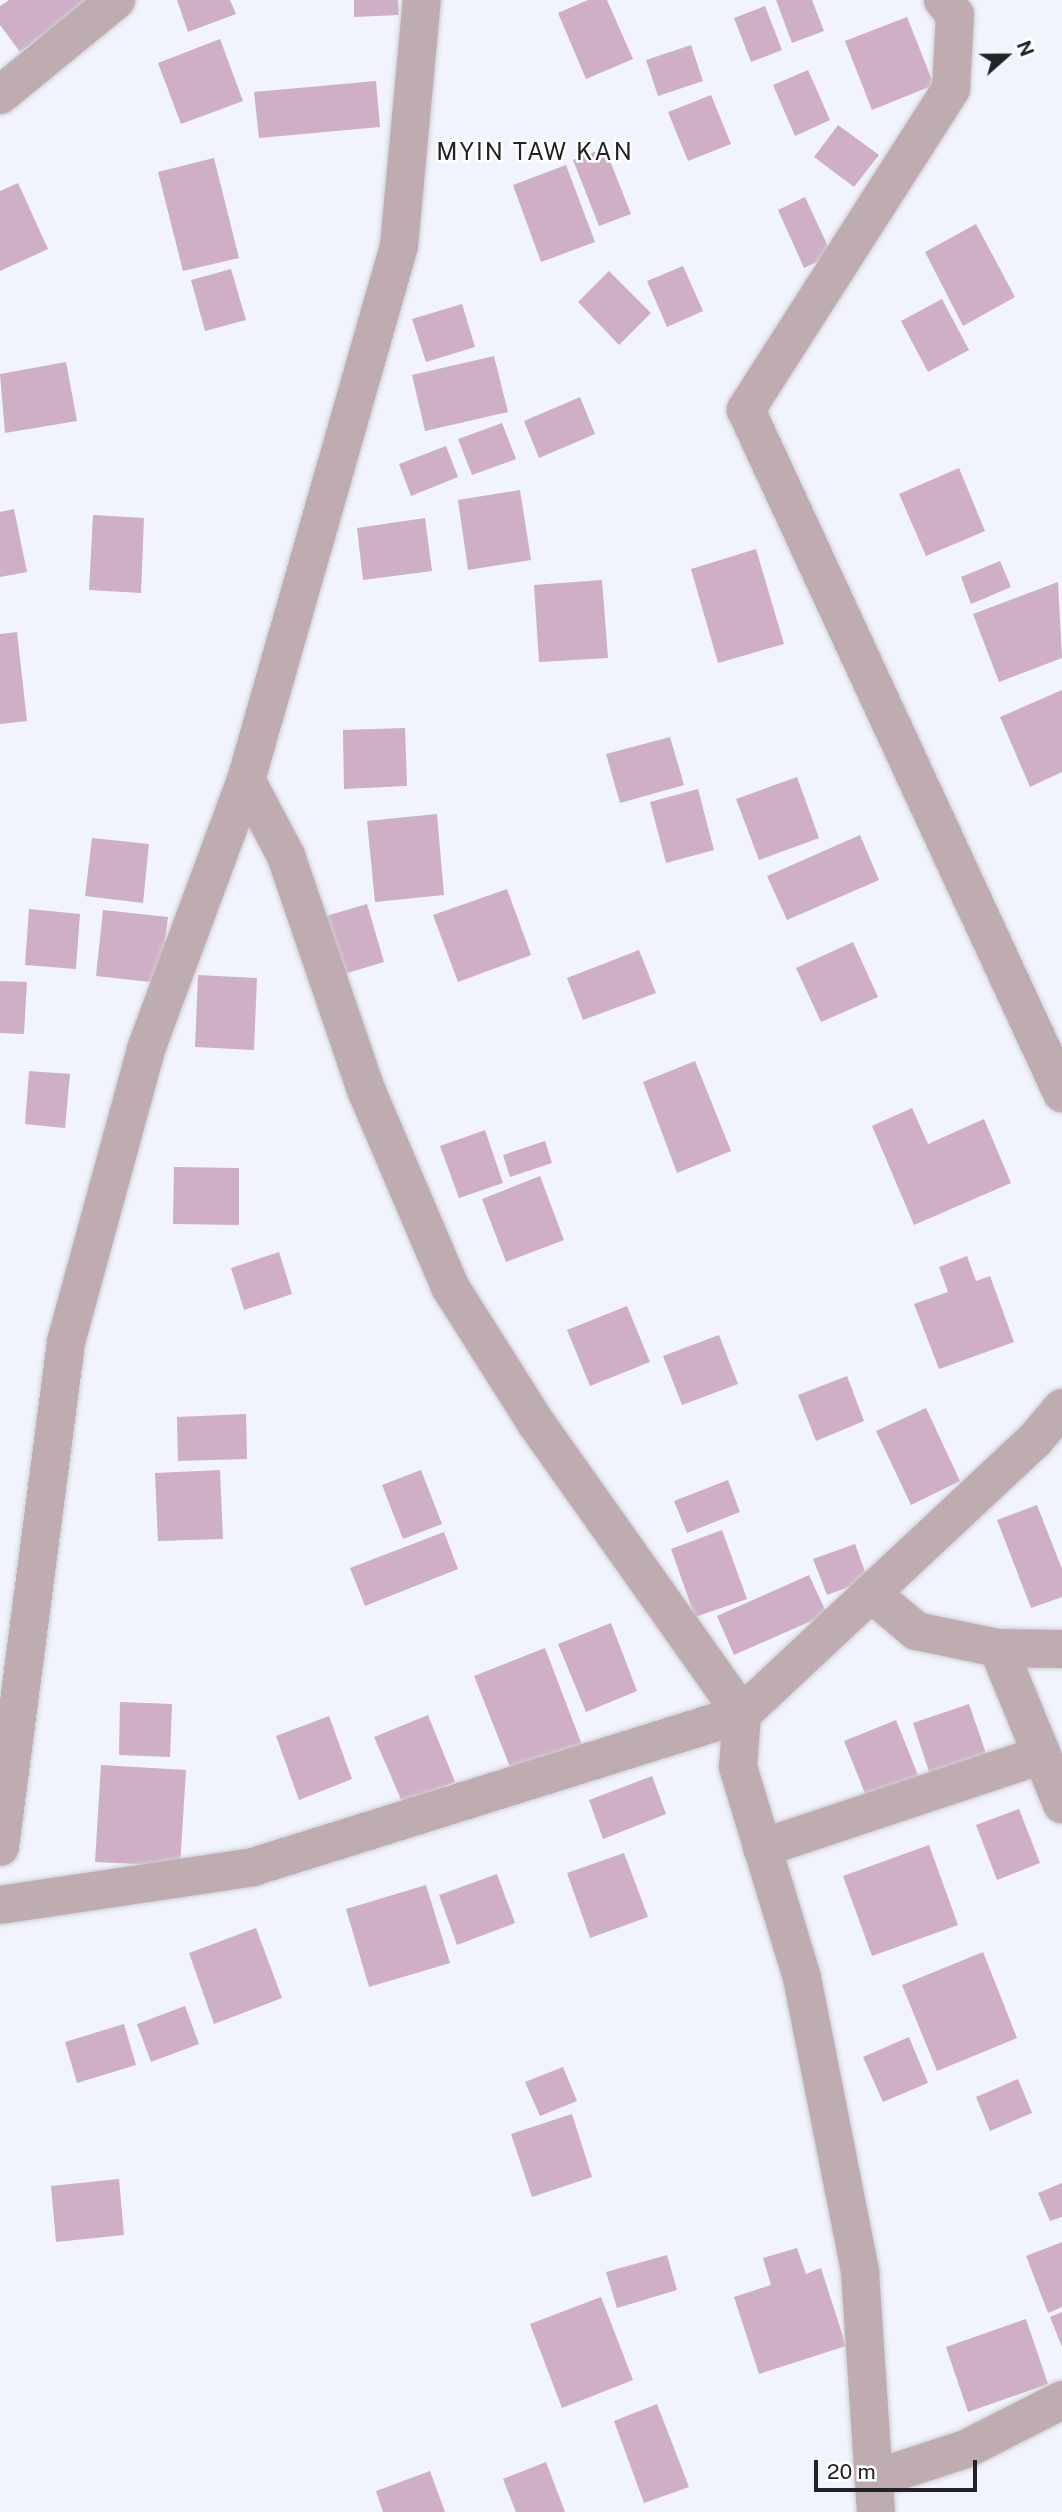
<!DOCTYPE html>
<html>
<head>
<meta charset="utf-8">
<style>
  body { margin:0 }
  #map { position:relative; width:1062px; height:2512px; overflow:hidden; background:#f2f4fd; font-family:"Public Sans",sans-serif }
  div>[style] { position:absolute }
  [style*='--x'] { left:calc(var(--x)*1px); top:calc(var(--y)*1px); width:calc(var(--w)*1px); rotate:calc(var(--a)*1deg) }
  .building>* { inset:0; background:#ceafc6 }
  .roads { filter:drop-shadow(0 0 2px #cdced6) drop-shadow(0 0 2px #cdced6) }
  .minor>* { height:38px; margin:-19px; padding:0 19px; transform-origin:19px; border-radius:19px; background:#beacb0 }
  span { translate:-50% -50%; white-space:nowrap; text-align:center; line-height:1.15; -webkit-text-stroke:5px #fff; paint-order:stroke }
  .quarter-label { font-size:24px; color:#222326; letter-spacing:2px }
  .north { position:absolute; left:971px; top:21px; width:70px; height:70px; -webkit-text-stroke:5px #fff; paint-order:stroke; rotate:69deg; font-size:19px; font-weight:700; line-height:28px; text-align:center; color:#222326 }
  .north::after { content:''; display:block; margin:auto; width:24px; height:32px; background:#222326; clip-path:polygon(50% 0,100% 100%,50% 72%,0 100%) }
  .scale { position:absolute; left:814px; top:2460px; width:163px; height:32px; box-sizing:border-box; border:4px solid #222326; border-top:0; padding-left:9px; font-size:21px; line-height:24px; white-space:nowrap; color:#222326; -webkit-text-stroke:5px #fff; paint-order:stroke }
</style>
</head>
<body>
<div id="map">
  <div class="building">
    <div style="clip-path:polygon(9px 0,90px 0,20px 52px,0 25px,0 6px)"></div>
    <div style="clip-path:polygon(177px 0,230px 0,236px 14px,188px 32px)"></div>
    <div style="clip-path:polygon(354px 0,398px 0,399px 15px,354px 17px)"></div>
    <div style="clip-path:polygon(588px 0,607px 0,633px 59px,586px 79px,558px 13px)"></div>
    <div style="clip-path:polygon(776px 0,812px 0,824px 31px,792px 43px)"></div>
    <div style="clip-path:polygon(765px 6px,782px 50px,751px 62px,734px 18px)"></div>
    <div style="clip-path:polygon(907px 17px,934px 85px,872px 110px,845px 41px)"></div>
    <div style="clip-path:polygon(220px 39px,243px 101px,181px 124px,158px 63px)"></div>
    <div style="clip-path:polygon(691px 45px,703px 81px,658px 96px,646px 60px)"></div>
    <div style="clip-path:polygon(808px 70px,830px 120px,795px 136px,773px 85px)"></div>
    <div style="clip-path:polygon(376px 81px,380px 127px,259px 138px,254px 92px)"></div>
    <div style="clip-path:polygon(711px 95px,731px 144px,688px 161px,668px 112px)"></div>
    <div style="clip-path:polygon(838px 125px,879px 155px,854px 187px,814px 157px)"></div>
    <div style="clip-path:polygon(605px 148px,631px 214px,599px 226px,573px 160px)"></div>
    <div style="clip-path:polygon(214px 158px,239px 258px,183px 271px,158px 172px)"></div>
    <div style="clip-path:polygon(566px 165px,595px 242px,541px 262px,513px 185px)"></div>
    <div style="clip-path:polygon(18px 183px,48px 249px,0 271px,0 191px)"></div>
    <div style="clip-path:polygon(805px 197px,832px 255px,804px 268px,778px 210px)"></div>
    <div style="clip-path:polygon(976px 224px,1015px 297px,963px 326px,925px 252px)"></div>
    <div style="clip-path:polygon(683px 266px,703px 311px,667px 327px,647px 281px)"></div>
    <div style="clip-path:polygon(231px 269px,246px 320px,205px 331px,191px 280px)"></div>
    <div style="clip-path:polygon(609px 271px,651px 313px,619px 345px,578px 302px)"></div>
    <div style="clip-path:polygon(942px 299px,969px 350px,928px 372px,901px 321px)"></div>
    <div style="clip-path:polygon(462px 304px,475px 347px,426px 362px,412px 319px)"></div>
    <div style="clip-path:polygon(494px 356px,508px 412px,425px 431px,412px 375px)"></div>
    <div style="clip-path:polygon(66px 362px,77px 421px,5px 433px,0 374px)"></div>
    <div style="clip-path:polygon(580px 397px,595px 434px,539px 458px,524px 421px)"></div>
    <div style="clip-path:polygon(502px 423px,516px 459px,472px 475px,458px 439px)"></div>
    <div style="clip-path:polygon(446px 446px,458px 477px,411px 496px,399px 464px)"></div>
    <div style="clip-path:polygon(959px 468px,985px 531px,926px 556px,899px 494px)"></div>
    <div style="clip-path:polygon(520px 490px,531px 560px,468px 570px,458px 500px)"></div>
    <div style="clip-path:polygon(14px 509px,27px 572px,0 577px,0 512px)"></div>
    <div style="clip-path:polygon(93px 515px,144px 518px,141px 593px,89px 590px)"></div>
    <div style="clip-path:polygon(425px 518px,432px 571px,363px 580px,357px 528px)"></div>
    <div style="clip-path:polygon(756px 549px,784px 644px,718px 663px,691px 569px)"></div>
    <div style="clip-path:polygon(1000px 561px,1011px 587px,971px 604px,961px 577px)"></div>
    <div style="clip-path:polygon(602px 580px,608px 658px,539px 662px,534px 585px)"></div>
    <div style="clip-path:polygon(1058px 582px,1062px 658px,999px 682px,973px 614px)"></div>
    <div style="clip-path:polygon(17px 632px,27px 721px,0 724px,0 634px)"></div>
    <div style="clip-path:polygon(1062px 690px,1062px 772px,1030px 787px,1000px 717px)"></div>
    <div style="clip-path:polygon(405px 728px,407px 786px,344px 789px,343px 730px)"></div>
    <div style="clip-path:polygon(670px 737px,684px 785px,620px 803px,606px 754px)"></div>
    <div style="clip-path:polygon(797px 777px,819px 838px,759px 860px,736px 799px)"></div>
    <div style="clip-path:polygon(698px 789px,714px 850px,666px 863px,650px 802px)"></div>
    <div style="clip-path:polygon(437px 814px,444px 895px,375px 902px,367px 821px)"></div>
    <div style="clip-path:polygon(860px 835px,879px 880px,787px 920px,767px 876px)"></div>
    <div style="clip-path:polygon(92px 838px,149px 844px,143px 903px,85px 896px)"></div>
    <div style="clip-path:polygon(507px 889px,531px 955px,458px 982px,433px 915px)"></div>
    <div style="clip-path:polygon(367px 904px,384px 962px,344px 974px,326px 916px)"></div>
    <div style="clip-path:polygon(29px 909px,80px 914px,76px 969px,25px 965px)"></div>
    <div style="clip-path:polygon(103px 910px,168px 917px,160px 983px,96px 976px)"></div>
    <div style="clip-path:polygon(853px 942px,878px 997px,821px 1022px,796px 968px)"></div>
    <div style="clip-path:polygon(639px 950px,656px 993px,583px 1020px,567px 978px)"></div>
    <div style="clip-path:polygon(198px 975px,257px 978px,254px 1050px,195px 1047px)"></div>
    <div style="clip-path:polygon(0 981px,27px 982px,24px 1034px,0 1033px)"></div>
    <div style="clip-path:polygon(695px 1061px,731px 1151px,677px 1173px,643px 1082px)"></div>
    <div style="clip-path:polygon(29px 1071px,70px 1074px,65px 1128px,25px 1124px)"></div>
    <div style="clip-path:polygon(912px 1108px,928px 1144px,984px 1119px,1011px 1183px,914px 1225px,872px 1126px)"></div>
    <div style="clip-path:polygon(485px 1130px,503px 1183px,459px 1198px,440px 1146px)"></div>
    <div style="clip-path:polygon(545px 1141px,552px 1163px,510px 1177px,503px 1155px)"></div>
    <div style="clip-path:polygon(174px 1167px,239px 1168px,239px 1225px,173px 1224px)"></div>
    <div style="clip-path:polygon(540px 1176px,564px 1240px,506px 1262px,482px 1199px)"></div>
    <div style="clip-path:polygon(279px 1252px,292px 1294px,244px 1310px,231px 1268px)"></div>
    <div style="clip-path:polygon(967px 1256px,976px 1281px,990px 1276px,1014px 1342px,939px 1369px,914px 1304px,948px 1292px,939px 1267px)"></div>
    <div style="clip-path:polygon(627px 1306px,650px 1362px,590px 1386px,567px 1330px)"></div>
    <div style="clip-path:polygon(719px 1335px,738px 1384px,682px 1405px,663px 1356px)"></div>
    <div style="clip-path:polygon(847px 1376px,864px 1421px,816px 1441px,798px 1395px)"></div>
    <div style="clip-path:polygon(926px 1408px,960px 1481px,911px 1505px,876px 1431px)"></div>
    <div style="clip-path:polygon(246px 1414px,247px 1459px,178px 1461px,177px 1417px)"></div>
    <div style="clip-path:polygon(220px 1470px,223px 1539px,158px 1541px,155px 1473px)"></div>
    <div style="clip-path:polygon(421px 1470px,442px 1524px,403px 1539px,382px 1485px)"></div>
    <div style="clip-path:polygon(728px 1480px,740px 1512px,687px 1533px,674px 1501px)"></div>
    <div style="clip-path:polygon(1037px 1505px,1062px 1569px,1062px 1597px,1031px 1608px,997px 1520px)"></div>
    <div style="clip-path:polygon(722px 1530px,747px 1599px,695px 1617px,671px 1549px)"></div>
    <div style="clip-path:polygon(444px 1532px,458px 1569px,365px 1606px,350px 1568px)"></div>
    <div style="clip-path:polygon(855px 1544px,868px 1580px,827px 1595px,813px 1559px)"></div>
    <div style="clip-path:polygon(809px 1575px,827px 1614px,734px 1655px,717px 1616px)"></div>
    <div style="clip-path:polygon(611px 1623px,637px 1691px,586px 1712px,558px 1644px)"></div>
    <div style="clip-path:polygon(545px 1648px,582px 1745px,512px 1772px,474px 1676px)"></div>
    <div style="clip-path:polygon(120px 1702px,172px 1704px,170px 1757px,119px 1755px)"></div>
    <div style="clip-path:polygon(969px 1704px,989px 1762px,932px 1781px,913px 1723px)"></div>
    <div style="clip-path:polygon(428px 1715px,455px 1782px,403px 1804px,374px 1737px)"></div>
    <div style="clip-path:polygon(329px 1716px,352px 1779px,299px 1800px,276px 1736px)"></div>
    <div style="clip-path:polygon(896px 1720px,920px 1780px,868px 1801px,844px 1741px)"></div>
    <div style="clip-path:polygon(101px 1765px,186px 1770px,180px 1866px,95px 1862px)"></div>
    <div style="clip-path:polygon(652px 1776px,666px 1814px,603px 1839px,589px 1800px)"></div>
    <div style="clip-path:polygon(1019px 1809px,1040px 1863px,997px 1880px,976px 1825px)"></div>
    <div style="clip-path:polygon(929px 1845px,958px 1925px,872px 1956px,843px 1876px)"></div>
    <div style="clip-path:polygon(624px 1853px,648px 1917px,590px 1938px,567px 1873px)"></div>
    <div style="clip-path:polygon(497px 1874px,515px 1923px,457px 1945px,439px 1895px)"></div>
    <div style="clip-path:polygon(426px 1885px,450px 1963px,369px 1987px,346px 1909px)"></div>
    <div style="clip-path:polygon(256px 1928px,282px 1998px,214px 2024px,189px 1953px)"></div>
    <div style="clip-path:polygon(983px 1952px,1017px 2038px,937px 2071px,902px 1985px)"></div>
    <div style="clip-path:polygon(185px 2006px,199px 2044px,151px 2062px,137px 2024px)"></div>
    <div style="clip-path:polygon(124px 2024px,136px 2065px,77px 2083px,65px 2042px)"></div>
    <div style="clip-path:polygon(909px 2037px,928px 2083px,883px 2102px,863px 2057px)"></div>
    <div style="clip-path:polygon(563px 2067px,577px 2101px,540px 2116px,525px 2082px)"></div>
    <div style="clip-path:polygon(1018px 2079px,1032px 2113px,990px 2131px,976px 2097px)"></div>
    <div style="clip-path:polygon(572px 2114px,592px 2177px,532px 2197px,511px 2134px)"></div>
    <div style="clip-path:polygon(119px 2179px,124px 2235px,56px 2242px,51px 2186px)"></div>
    <div style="clip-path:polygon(1062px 2183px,1062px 2217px,1050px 2221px,1038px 2193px)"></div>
    <div style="clip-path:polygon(1062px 2242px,1062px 2307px,1048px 2313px,1026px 2256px)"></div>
    <div style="clip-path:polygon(797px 2248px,806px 2274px,821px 2268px,846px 2346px,759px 2374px,734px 2297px,771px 2285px,763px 2258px)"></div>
    <div style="clip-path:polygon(667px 2255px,677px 2290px,617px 2308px,606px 2272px)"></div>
    <div style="clip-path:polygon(601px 2297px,633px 2380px,562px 2408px,530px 2324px)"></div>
    <div style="clip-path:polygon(1062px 2312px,1062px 2347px,1050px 2317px)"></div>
    <div style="clip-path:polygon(1026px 2319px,1048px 2384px,968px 2412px,946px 2347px)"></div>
    <div style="clip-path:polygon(657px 2404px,689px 2487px,644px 2503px,614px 2421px)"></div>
    <div style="clip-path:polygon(546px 2462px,565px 2512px,516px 2512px,503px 2479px)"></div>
    <div style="clip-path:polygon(430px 2471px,445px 2512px,383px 2512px,376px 2491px)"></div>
  </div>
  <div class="roads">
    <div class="minor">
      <div style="--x:943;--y:0;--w:19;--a:51"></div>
      <div style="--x:955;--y:15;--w:74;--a:93.1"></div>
      <div style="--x:951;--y:89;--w:381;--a:122.6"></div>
      <div style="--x:746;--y:410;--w:753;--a:65.17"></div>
      <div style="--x:0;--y:95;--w:150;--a:-39.3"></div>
      <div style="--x:246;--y:780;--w:86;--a:62.2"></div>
      <div style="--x:286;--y:856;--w:250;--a:71.1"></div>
      <div style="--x:367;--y:1092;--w:212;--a:66.9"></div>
      <div style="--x:450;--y:1287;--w:161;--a:57.7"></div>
      <div style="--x:536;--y:1423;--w:357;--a:54.7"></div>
      <div style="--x:742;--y:1714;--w:53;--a:94.3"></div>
      <div style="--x:738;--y:1767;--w:220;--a:73.1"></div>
      <div style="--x:802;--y:1978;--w:300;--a:78.8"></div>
      <div style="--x:860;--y:2272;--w:241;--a:86.2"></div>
      <div style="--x:871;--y:1593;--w:59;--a:40.2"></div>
      <div style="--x:916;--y:1631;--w:84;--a:11.7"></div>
      <div style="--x:998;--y:1648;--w:64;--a:0.9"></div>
      <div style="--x:998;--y:1648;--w:169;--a:67.7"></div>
      <div style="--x:0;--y:1847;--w:509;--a:-82.55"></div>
      <div style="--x:66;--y:1342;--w:304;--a:-74.7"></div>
      <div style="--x:146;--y:1049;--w:287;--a:-69.6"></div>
      <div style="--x:246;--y:780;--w:555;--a:-74.01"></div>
      <div style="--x:399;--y:246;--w:247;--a:-84.7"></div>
      <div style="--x:762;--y:1848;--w:295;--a:-18.4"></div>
      <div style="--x:0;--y:1905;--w:256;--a:-8.5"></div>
      <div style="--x:253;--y:1867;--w:512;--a:-17.37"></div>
      <div style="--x:742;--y:1714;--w:400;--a:-43.1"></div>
      <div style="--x:1034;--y:1441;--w:43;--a:-49.7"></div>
      <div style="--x:874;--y:2479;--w:97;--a:-18.1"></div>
      <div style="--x:966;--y:2449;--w:108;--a:-27"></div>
    </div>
  </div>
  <div class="quarter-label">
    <span style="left:535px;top:152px">MYIN TAW KAN</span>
  </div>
  <div class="north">N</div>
  <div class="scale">20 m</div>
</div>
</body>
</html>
